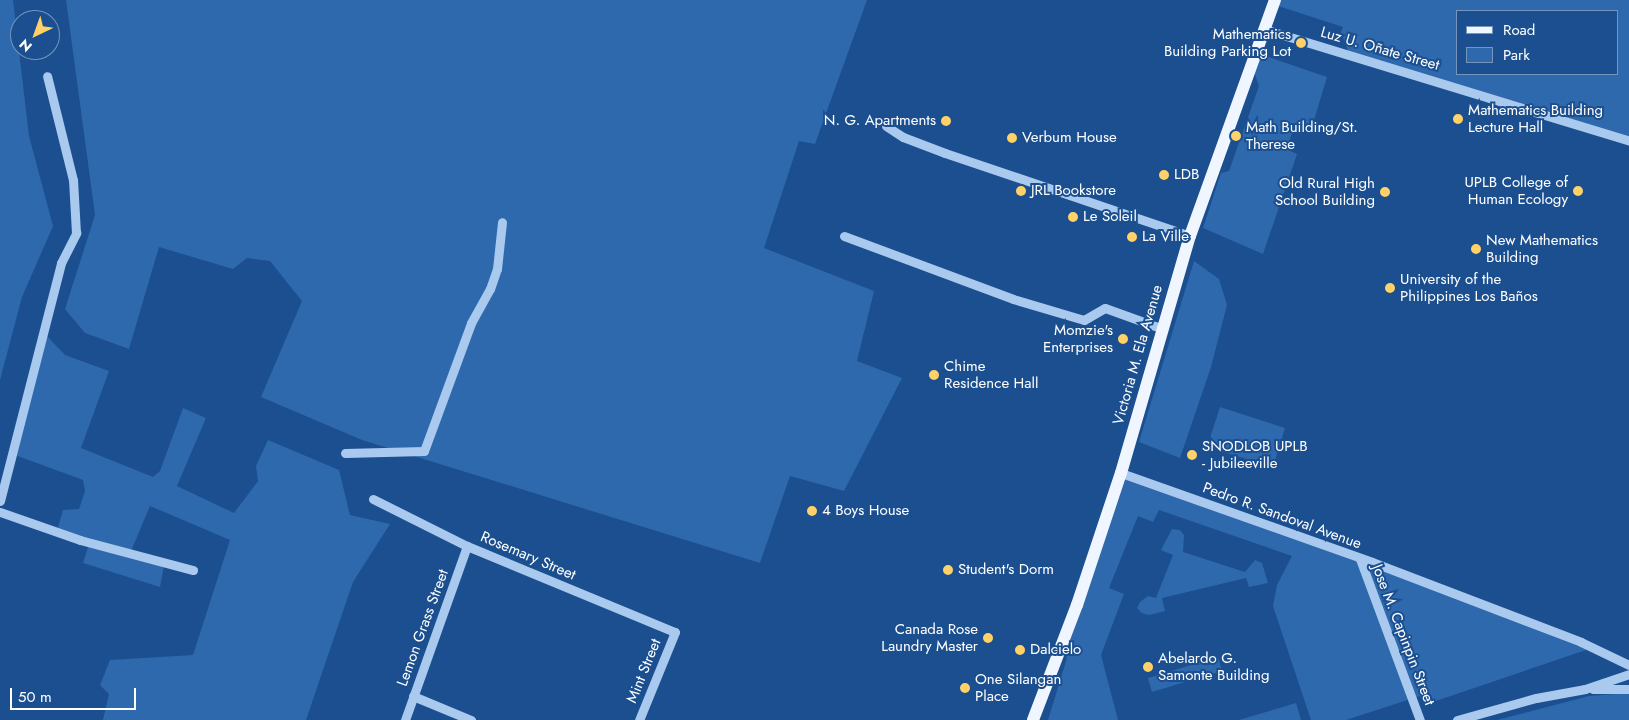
<!DOCTYPE html>
<html>
<head>
<meta charset="utf-8">
<style>
  body { margin:0 }
  #map { position:relative; width:1629px; height:720px; overflow:hidden; background:#1b4f8f; font-family:Jost,sans-serif }
  div>[style] { position:absolute }
  [style*='--x'] { left:calc(var(--x)*1px); top:calc(var(--y)*1px); width:calc(var(--w)*1px); rotate:calc(var(--a)*1deg) }
  .green>* { inset:0; background:#2e69ad }
  .minor>* { height:9px; margin:-4.5px; padding:0 4.5px; transform-origin:4.5px; border-radius:4.5px; background:#a9c9ee }
  .major>* { height:12px; margin:-6px; padding:0 6px; transform-origin:6px; border-radius:6px; background:#f0f6ff }
  .dots>* { width:14px; height:14px; translate:-50% -50%; box-sizing:border-box; border:2px solid #1b4f8f; border-radius:50% }
  span { translate:-50% -50%; white-space:nowrap; text-align:center; line-height:1.15; -webkit-text-stroke:4px #1b4f8f; paint-order:stroke }
  .poi-label { font-size:15px; color:#fff }
  .right { translate:-100% -50%; text-align:right }
  .left { translate:0 -50%; text-align:left }
  .street-label { font-size:15px; color:#fff }
  .legend { position:absolute; left:1456px; top:10px; width:162px; height:65px; box-sizing:border-box; background:#1b4f8f; border:1px solid #7695bc; margin:0; padding:6px 9px; list-style:none; font-size:15px; color:#fff }
  .legend li { display:flex; align-items:center; gap:10px; height:25px }
  .legend b { width:25px; border:1px solid #7695bc }
  .north { position:absolute; left:10px; top:10px; width:50px; height:50px; box-sizing:border-box; background:#1b4f8f; border:1px solid #7695bc; border-radius:50%; rotate:222deg; font-size:14px; font-weight:700; line-height:20px; text-align:center; color:#fff }
  .north::after { content:''; display:block; margin:auto; width:18px; height:22px; background:#ffd166; clip-path:polygon(50% 0,100% 100%,50% 72%,0 100%) }
  .scale { position:absolute; left:10px; top:688px; width:126px; height:22px; box-sizing:border-box; border:2px solid #fff; border-top:0; padding-left:6px; font-size:15px; line-height:18px; white-space:nowrap; color:#fff; -webkit-text-stroke:4px #1b4f8f; paint-order:stroke }
</style>
</head>
<body>
<div id="map">
  <div class="green">
    <div style="clip-path:polygon(0 0,13px 0,29px 136px,53px 226px,22px 297px,0 380px)"></div>
    <div style="clip-path:polygon(66px 0,867px 0,815px 144px,799px 141px,764px 248px,874px 291px,857px 361px,902px 378px,844px 491px,790px 476px,760px 563px,362px 440px,261px 397px,302px 301px,270px 261px,247px 258px,233px 269px,159px 247px,129px 349px,85px 333px,65px 309px,95px 215px)"></div>
    <div style="clip-path:polygon(evenodd,1277px 0,1629px 0,1629px 138px,1348px 51px,1341px 32px,1343px 27px,1275px 5px,1277px 0,1458px 11px,1618px 11px,1618px 74px,1458px 74px,1458px 11px)"></div>
    <div style="clip-path:polygon(1260px 54px,1327px 77px,1312px 127px,1304px 126px,1293px 131px,1286px 149px,1297px 154px,1263px 254px,1203px 228px,1221px 173px,1229px 171px,1259px 86px,1254px 72px)"></div>
    <div style="clip-path:polygon(1194px 261px,1219px 279px,1227px 305px,1211px 367px,1180px 458px,1139px 442px)"></div>
    <div style="clip-path:polygon(47px 336px,65px 355px,109px 371px,81px 448px,153px 477px,160px 471px,183px 408px,206px 418px,177px 486px,234px 513px,258px 481px,256px 466px,268px 440px,339px 470px,350px 515px,390px 524px,353px 582px,306px 720px,103px 720px,109px 694px,100px 685px,110px 660px,193px 655px,230px 540px,150px 506px,131px 551px,164px 566px,160px 587px,83px 563px,89px 544px,57px 531px,63px 510px,79px 509px,85px 491px,83px 480px,15px 455px)"></div>
    <div style="clip-path:polygon(1220px 407px,1285px 428px,1273px 467px,1207px 447px)"></div>
    <div style="clip-path:polygon(1123px 479px,1301px 541px,1592px 648px,1424px 705px,1420px 696px,1346px 720px,1311px 720px,1273px 606px,1277px 585px,1292px 556px,1159px 510px,1153px 522px,1138px 516px,1109px 588px,1124px 594px,1101px 655px,1118px 720px,1048px 720px,1067px 658px,1062px 650px)"></div>
    <div style="clip-path:polygon(1172px 529px,1180px 530px,1184px 535px,1183px 552px,1245px 572px,1255px 560px,1262px 563px,1268px 583px,1249px 587px,1246px 578px,1162px 598px,1165px 611px,1149px 615px,1142px 613px,1137px 608px,1140px 602px,1148px 596px,1156px 598px,1173px 555px,1161px 550px)"></div>
    <div style="clip-path:polygon(1218px 657px,1222px 671px,1152px 692px,1148px 678px)"></div>
    <div style="clip-path:polygon(1629px 693px,1629px 720px,1497px 720px,1589px 696px)"></div>
    <div style="clip-path:polygon(1296px 703px,1301px 720px,1239px 720px)"></div>
  </div>
  <div class="minor">
    <div style="--x:1267;--y:30;--w:379;--a:17"></div>
    <div style="--x:886;--y:126;--w:20;--a:33"></div>
    <div style="--x:903;--y:137;--w:45;--a:20.9"></div>
    <div style="--x:945;--y:153;--w:259;--a:18.7"></div>
    <div style="--x:844;--y:236;--w:180;--a:20.4"></div>
    <div style="--x:1013;--y:299;--w:74;--a:16.5"></div>
    <div style="--x:1084;--y:320;--w:24;--a:-30"></div>
    <div style="--x:1105;--y:308;--w:62;--a:19.9"></div>
    <div style="--x:345;--y:453;--w:79;--a:-1.5"></div>
    <div style="--x:424;--y:451;--w:136;--a:-69.8"></div>
    <div style="--x:471;--y:323;--w:39;--a:-61"></div>
    <div style="--x:490;--y:289;--w:21;--a:-71"></div>
    <div style="--x:497;--y:269;--w:47;--a:-83.9"></div>
    <div style="--x:1121;--y:473;--w:266;--a:19.5"></div>
    <div style="--x:1372;--y:562;--w:224;--a:20.9"></div>
    <div style="--x:1581;--y:642;--w:53;--a:25.6"></div>
    <div style="--x:373;--y:499;--w:105;--a:26.6"></div>
    <div style="--x:467;--y:546;--w:225;--a:22.5"></div>
    <div style="--x:675;--y:632;--w:95;--a:112.2"></div>
    <div style="--x:0;--y:501;--w:246;--a:-75.6"></div>
    <div style="--x:61;--y:263;--w:34;--a:-63"></div>
    <div style="--x:76;--y:233;--w:53;--a:-93.2"></div>
    <div style="--x:73;--y:180;--w:107;--a:-104"></div>
    <div style="--x:0;--y:512;--w:85;--a:19.3"></div>
    <div style="--x:80;--y:540;--w:117;--a:14.9"></div>
    <div style="--x:1360;--y:559;--w:172;--a:69.6"></div>
    <div style="--x:1593;--y:689;--w:36;--a:0"></div>
    <div style="--x:413;--y:696;--w:63;--a:22.5"></div>
    <div style="--x:405;--y:720;--w:185;--a:-70.4"></div>
    <div style="--x:1457;--y:720;--w:82;--a:-15.6"></div>
    <div style="--x:1536;--y:698;--w:50;--a:-10.4"></div>
    <div style="--x:1585;--y:689;--w:46;--a:-18.8"></div>
  </div>
  <div class="major">
    <div style="--x:1033;--y:720;--w:123;--a:-69.1"></div>
    <div style="--x:1077;--y:605;--w:139;--a:-71.6"></div>
    <div style="--x:1121;--y:473;--w:247;--a:-73.8"></div>
    <div style="--x:1190;--y:236;--w:251;--a:-70.2"></div>
  </div>
  <div class="dots">
    <div style="left:1301px;top:43px;background:#ffd166"></div>
    <div style="left:1458px;top:119px;background:#ffd166"></div>
    <div style="left:946px;top:121px;background:#ffd166"></div>
    <div style="left:1236px;top:136px;background:#ffd166"></div>
    <div style="left:1012px;top:138px;background:#ffd166"></div>
    <div style="left:1164px;top:175px;background:#ffd166"></div>
    <div style="left:1021px;top:191px;background:#ffd166"></div>
    <div style="left:1578px;top:191px;background:#ffd166"></div>
    <div style="left:1385px;top:192px;background:#ffd166"></div>
    <div style="left:1073px;top:217px;background:#ffd166"></div>
    <div style="left:1132px;top:237px;background:#ffd166"></div>
    <div style="left:1476px;top:249px;background:#ffd166"></div>
    <div style="left:1390px;top:288px;background:#ffd166"></div>
    <div style="left:1123px;top:339px;background:#ffd166"></div>
    <div style="left:934px;top:375px;background:#ffd166"></div>
    <div style="left:1192px;top:455px;background:#ffd166"></div>
    <div style="left:812px;top:511px;background:#ffd166"></div>
    <div style="left:948px;top:570px;background:#ffd166"></div>
    <div style="left:988px;top:638px;background:#ffd166"></div>
    <div style="left:1020px;top:650px;background:#ffd166"></div>
    <div style="left:1148px;top:667px;background:#ffd166"></div>
    <div style="left:965px;top:688px;background:#ffd166"></div>
  </div>
  <div class="poi-label">
    <span class="right" style="left:1291px;top:43px">Mathematics<br>Building Parking Lot</span>
    <span class="left" style="left:1468px;top:119px">Mathematics Building<br>Lecture Hall</span>
    <span class="right" style="left:936px;top:121px">N. G. Apartments</span>
    <span class="left" style="left:1246px;top:136px">Math Building/St.<br>Therese</span>
    <span class="left" style="left:1022px;top:138px">Verbum House</span>
    <span class="left" style="left:1174px;top:175px">LDB</span>
    <span class="right" style="left:1568px;top:191px">UPLB College of<br>Human Ecology</span>
    <span class="right" style="left:1375px;top:192px">Old Rural High<br>School Building</span>
    <span class="left" style="left:1031px;top:191px">JRL Bookstore</span>
    <span class="left" style="left:1083px;top:217px">Le Soleil</span>
    <span class="left" style="left:1142px;top:237px">La Ville</span>
    <span class="left" style="left:1486px;top:249px">New Mathematics<br>Building</span>
    <span class="left" style="left:1400px;top:288px">University of the<br>Philippines Los Baños</span>
    <span class="right" style="left:1113px;top:339px">Momzie's<br>Enterprises</span>
    <span class="left" style="left:944px;top:375px">Chime<br>Residence Hall</span>
    <span class="left" style="left:1202px;top:455px">SNODLOB UPLB<br>- Jubileeville</span>
    <span class="left" style="left:822px;top:511px">4 Boys House</span>
    <span class="left" style="left:958px;top:570px">Student's Dorm</span>
    <span class="right" style="left:978px;top:638px">Canada Rose<br>Laundry Master</span>
    <span class="left" style="left:1030px;top:650px">Dalcielo</span>
    <span class="left" style="left:1158px;top:667px">Abelardo G.<br>Samonte Building</span>
    <span class="left" style="left:975px;top:688px">One Silangan<br>Place</span>
  </div>
  <div class="street-label">
    <span style="left:1380px;top:49px;rotate:16deg">Luz U. Oñate Street</span>
    <span style="left:1138px;top:355px;rotate:-74deg">Victoria M. Ela Avenue</span>
    <span style="left:1282px;top:516px;rotate:20deg">Pedro R. Sandoval Avenue</span>
    <span style="left:528px;top:556px;rotate:23deg">Rosemary Street</span>
    <span style="left:423px;top:628px;rotate:-70deg">Lemon Grass Street</span>
    <span style="left:1403px;top:635px;rotate:69deg">Jose M. Capinpin Street</span>
    <span style="left:644px;top:671px;rotate:-68deg">Mint Street</span>
  </div>
  <ul class="legend">
  <li><b style="height:6px;background:#f0f6ff"></b>Road</li>
  <li><b style="height:14px;background:#2e69ad"></b>Park</li>
  </ul>
  <div class="north">N</div>
  <div class="scale">50 m</div>
</div>
</body>
</html>
